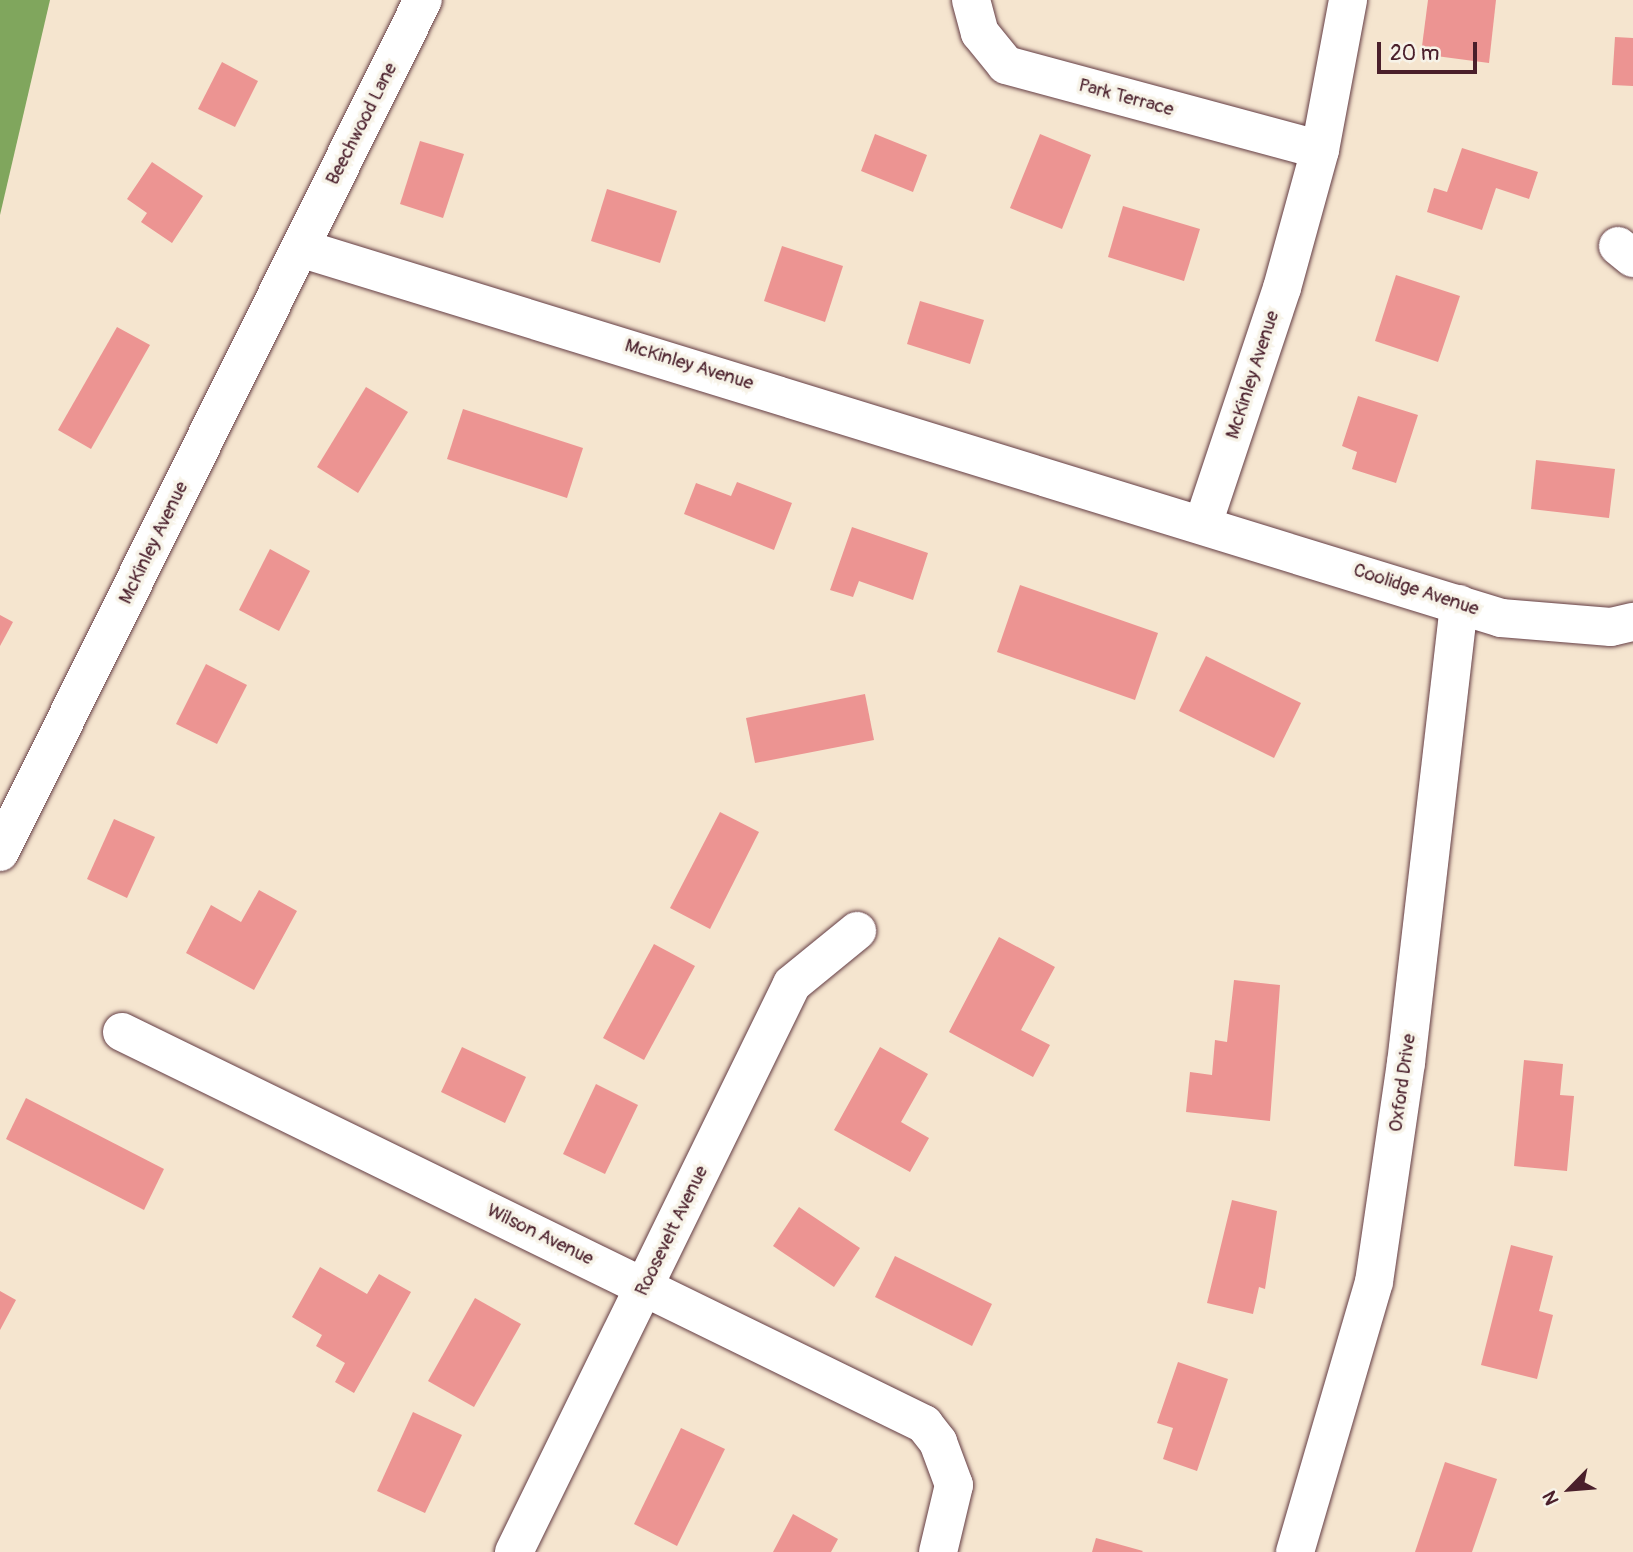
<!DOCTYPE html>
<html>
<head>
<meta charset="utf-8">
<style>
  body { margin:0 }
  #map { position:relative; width:1633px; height:1552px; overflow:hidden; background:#f5e5cf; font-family:Pangolin,sans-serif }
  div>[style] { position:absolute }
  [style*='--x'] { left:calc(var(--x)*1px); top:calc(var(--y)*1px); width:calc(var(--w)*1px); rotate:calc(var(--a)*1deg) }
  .forest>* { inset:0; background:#80a65d }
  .building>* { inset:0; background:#ec9492 }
  .roads { filter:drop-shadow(0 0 2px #643d44) drop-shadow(0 0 2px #643d44) }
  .minor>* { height:38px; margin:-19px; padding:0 19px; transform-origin:19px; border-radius:19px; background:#fff }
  span { translate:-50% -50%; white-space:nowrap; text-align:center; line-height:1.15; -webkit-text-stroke:7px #f7f3e8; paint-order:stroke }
  .street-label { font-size:19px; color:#4a1f2b }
  .north { position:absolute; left:1535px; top:1454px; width:70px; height:70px; -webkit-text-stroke:5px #f7f3e8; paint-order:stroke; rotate:245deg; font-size:19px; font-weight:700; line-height:28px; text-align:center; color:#4a1f2b }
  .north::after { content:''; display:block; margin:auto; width:24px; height:32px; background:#4a1f2b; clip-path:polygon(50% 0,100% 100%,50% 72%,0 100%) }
  .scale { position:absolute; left:1377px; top:42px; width:100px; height:32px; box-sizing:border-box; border:4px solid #4a1f2b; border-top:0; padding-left:9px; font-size:21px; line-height:24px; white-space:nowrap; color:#4a1f2b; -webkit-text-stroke:5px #f7f3e8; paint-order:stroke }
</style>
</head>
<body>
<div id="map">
  <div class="forest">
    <div style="clip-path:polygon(0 0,50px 0,0 215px)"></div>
  </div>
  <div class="building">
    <div style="clip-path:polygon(1428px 0,1496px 0,1489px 63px,1421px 54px)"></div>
    <div style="clip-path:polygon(1615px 37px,1633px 38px,1633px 86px,1612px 85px)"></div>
    <div style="clip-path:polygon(222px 62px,258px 81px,235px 127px,198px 109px)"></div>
    <div style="clip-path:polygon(875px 134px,927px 155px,913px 192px,861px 171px)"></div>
    <div style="clip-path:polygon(1040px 134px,1091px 155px,1062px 229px,1010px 208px)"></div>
    <div style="clip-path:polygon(420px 141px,464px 154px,443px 218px,400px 204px)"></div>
    <div style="clip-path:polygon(1462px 148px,1538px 172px,1529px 199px,1496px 188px,1482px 230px,1427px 212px,1434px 188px,1447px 192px)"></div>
    <div style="clip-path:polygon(152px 162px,203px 196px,172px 243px,141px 222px,147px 213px,127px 199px)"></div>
    <div style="clip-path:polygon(607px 189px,677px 211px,660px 263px,591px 241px)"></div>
    <div style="clip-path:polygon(1123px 206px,1200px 229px,1184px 281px,1108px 257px)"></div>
    <div style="clip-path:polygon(782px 246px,843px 266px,825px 322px,764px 301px)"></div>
    <div style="clip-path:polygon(1396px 275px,1460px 296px,1438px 362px,1375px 341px)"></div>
    <div style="clip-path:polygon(920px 301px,984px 320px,970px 364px,907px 344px)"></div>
    <div style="clip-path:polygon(117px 327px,150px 345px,91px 449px,58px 430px)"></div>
    <div style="clip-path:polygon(366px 387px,408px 412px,358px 493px,317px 467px)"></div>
    <div style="clip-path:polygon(1358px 396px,1418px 415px,1396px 483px,1352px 469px,1357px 452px,1342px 446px)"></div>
    <div style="clip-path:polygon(463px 409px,583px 448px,567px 498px,447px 459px)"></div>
    <div style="clip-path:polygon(1536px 460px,1615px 469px,1609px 518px,1531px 509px)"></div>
    <div style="clip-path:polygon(737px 482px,792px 503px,774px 550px,684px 514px,696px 483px,731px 496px)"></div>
    <div style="clip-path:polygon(852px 527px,928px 553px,913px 600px,859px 581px,853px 597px,830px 590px)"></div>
    <div style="clip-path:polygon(270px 549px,310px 571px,279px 631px,239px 610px)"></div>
    <div style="clip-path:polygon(1020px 585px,1158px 633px,1135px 700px,997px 652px)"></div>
    <div style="clip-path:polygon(0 615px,13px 622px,0 646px)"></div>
    <div style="clip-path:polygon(1206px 656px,1301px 703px,1274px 758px,1179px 711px)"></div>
    <div style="clip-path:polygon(206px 664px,247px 685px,217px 744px,176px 724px)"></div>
    <div style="clip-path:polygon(865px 694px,874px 740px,755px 763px,746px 718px)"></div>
    <div style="clip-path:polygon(720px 812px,759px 832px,710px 929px,670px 908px)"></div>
    <div style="clip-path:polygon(114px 819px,155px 837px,127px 898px,87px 879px)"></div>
    <div style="clip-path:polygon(259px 890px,297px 911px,254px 990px,186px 953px,211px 905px,241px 922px)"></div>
    <div style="clip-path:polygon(999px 937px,1055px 967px,1021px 1030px,1050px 1045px,1033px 1077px,949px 1032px)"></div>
    <div style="clip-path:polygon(654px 944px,695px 966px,644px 1060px,603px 1038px)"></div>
    <div style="clip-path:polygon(1234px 980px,1280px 985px,1270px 1121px,1186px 1112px,1190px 1072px,1212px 1075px,1215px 1040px,1227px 1042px)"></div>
    <div style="clip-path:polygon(462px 1047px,526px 1077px,505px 1123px,441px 1092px)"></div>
    <div style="clip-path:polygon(880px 1047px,928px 1074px,901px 1122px,929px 1138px,910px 1172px,834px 1130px)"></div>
    <div style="clip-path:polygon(1524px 1060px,1563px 1064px,1560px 1095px,1574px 1096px,1567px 1171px,1514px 1166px)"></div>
    <div style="clip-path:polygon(596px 1084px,638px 1105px,605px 1174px,563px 1154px)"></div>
    <div style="clip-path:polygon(26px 1098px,164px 1169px,144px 1210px,6px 1139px)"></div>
    <div style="clip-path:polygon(1232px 1200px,1277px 1211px,1265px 1289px,1259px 1287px,1253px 1314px,1207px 1303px)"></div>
    <div style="clip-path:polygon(799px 1207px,860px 1248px,834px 1287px,773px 1246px)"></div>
    <div style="clip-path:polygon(1511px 1245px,1553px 1256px,1539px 1311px,1553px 1315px,1537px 1379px,1481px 1365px)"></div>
    <div style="clip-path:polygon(895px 1256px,992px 1304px,972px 1346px,875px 1297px)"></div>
    <div style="clip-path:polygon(320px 1267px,367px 1294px,379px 1274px,411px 1292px,354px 1393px,335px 1382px,345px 1363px,316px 1346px,322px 1335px,292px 1317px)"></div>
    <div style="clip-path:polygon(0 1291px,16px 1300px,0 1330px)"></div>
    <div style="clip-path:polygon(475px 1298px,521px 1324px,474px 1407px,428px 1381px)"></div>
    <div style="clip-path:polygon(1178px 1362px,1228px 1379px,1197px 1471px,1163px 1459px,1173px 1428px,1157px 1423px)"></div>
    <div style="clip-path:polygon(413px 1412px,462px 1435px,425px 1513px,377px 1491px)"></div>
    <div style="clip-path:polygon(681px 1428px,725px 1449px,677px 1546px,634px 1524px)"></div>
    <div style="clip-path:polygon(1445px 1462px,1497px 1479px,1472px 1552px,1415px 1552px)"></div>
    <div style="clip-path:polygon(793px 1514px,838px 1539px,831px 1552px,773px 1552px)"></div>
    <div style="clip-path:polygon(1096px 1538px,1143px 1551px,1142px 1552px,1092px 1552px)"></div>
  </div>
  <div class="roads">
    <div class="minor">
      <div style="--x:971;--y:0;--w:34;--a:75"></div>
      <div style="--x:980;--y:33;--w:41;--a:50.9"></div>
      <div style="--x:1006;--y:65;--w:325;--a:15.1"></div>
      <div style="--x:1618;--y:246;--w:19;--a:39"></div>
      <div style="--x:300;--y:248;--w:1257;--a:17.12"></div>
      <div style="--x:1501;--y:618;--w:110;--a:4.7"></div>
      <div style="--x:1611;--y:627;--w:23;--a:-13"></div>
      <div style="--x:1204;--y:521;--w:246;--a:-71.5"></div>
      <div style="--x:1282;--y:288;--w:143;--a:-74.6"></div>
      <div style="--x:1320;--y:150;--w:153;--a:-79.4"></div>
      <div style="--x:0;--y:852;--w:951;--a:-63.6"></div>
      <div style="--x:122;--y:1032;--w:893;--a:26.05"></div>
      <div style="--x:924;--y:1424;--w:23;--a:52"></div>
      <div style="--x:938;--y:1442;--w:46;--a:69.6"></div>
      <div style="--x:954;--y:1485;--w:69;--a:103.4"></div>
      <div style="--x:514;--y:1552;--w:632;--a:-63.92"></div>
      <div style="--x:792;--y:984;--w:84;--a:-39.2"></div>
      <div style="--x:1295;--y:1552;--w:281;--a:-73.7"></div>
      <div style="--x:1374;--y:1282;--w:221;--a:-81.7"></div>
      <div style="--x:1406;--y:1063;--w:462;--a:-83.4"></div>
    </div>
  </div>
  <div class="street-label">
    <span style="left:1126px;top:98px;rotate:15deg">Park Terrace</span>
    <span style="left:362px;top:124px;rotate:-63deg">Beechwood Lane</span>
    <span style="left:689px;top:365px;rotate:17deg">McKinley Avenue</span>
    <span style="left:1253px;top:375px;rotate:-72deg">McKinley Avenue</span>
    <span style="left:154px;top:543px;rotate:-64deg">McKinley Avenue</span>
    <span style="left:1416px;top:590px;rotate:18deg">Coolidge Avenue</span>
    <span style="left:1403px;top:1083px;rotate:-82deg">Oxford Drive</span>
    <span style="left:672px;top:1231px;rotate:-64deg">Roosevelt Avenue</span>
    <span style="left:540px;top:1235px;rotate:26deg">Wilson Avenue</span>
  </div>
  <div class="north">N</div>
  <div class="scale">20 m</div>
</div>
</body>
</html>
